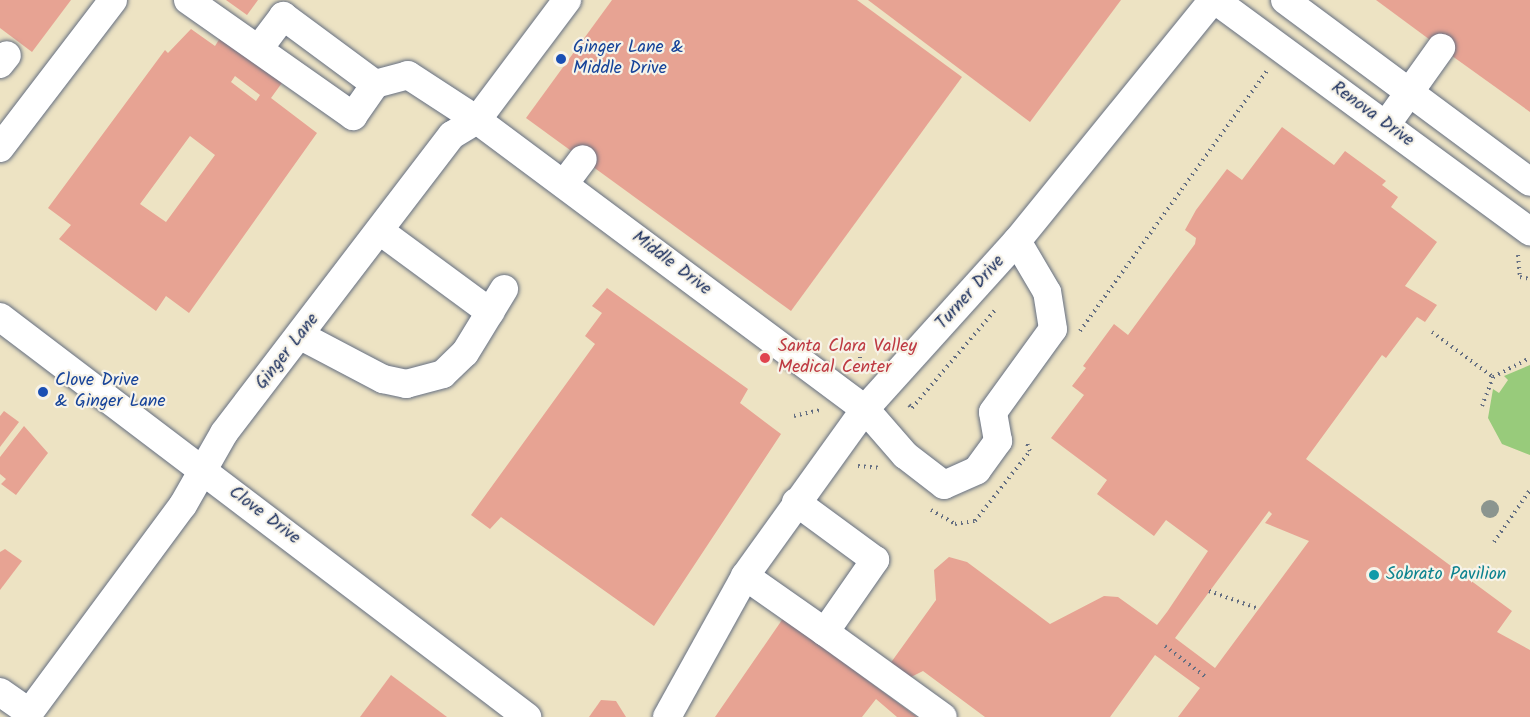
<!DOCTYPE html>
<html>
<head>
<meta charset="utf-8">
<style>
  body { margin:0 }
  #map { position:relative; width:1530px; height:717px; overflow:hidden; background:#ede3c3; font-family:Kalam,sans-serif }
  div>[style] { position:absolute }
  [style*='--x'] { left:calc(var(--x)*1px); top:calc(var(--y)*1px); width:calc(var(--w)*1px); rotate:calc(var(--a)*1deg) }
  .green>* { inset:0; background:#98cb7b }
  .building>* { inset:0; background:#e7a393 }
  .path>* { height:4px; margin-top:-2px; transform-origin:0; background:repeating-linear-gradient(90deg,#646e81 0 1.5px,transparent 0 6px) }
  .roads { filter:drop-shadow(0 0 2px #646e81) drop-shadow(0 0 2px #646e81) }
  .minor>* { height:28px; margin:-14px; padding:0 14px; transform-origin:14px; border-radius:14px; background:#fff }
  .trees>* { width:18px; height:18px; margin:-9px; border-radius:50%; background:#8b958f }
  .dots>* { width:16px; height:16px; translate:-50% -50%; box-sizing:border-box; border:3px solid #f7f3e8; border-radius:50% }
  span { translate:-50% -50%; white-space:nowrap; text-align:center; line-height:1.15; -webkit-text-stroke:4.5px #f7f3e8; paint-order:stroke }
  .transit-label { font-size:18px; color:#164399 }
  .left { translate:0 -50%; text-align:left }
  .street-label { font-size:18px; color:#1b2f5e }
  .health-label { font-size:18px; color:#be3a42 }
  .culture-label { font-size:18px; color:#0d838f }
</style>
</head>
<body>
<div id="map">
  <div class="green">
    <div style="clip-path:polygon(1530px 365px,1530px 455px,1502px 444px,1488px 418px,1493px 389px,1499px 393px,1508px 380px,1504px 376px)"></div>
  </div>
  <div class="building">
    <div style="clip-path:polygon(0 0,71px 0,32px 52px,0 28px)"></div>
    <div style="clip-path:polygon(226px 0,258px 0,247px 15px)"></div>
    <div style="clip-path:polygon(612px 0,857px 0,962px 77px,791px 311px,526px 118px)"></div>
    <div style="clip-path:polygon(868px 0,1121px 0,1030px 122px)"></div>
    <div style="clip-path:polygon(1376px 0,1530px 0,1530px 112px,1441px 48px)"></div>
    <div style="clip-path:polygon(evenodd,191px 29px,215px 46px,220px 38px,284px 80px,271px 98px,317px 133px,189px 313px,166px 296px,156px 311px,59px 239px,71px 225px,48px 208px,165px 50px,168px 53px,191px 29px,235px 76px,260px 95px,256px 101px,231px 82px,235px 76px,191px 29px,190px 136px,215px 155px,166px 222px,140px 204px,190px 136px)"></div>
    <div style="clip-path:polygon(evenodd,1282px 127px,1334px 165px,1345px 151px,1386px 181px,1382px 185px,1398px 197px,1391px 207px,1437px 242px,1405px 286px,1437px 305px,1425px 322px,1417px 317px,1386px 358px,1382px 355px,1306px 459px,1512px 611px,1497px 632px,1530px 650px,1530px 717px,1178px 717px,1200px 688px,1155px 655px,1110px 717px,985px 717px,923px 671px,905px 680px,887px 668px,936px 600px,934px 570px,949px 557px,967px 562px,1050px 624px,1104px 596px,1118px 597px,1157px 625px,1167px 612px,1208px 551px,1166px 520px,1154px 536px,1097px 494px,1107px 480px,1051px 438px,1084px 395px,1072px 386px,1086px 368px,1083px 366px,1114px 324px,1128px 335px,1195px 244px,1196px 238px,1185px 230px,1196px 210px,1227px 169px,1242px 180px,1282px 127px,1269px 511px,1272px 514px,1265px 523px,1309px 541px,1215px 668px,1175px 638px,1269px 511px)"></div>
    <div style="clip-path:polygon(607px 288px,748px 389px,740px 403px,781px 434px,654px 626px,501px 517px,490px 529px,471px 515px,595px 344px,585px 336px,602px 313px,592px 306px)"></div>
    <div style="clip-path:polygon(4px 411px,19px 422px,0 447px,0 416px)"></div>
    <div style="clip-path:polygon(24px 426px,48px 453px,16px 495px,1px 484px,6px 479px,0 474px,0 457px)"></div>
    <div style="clip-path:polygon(5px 549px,22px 561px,0 590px,0 552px)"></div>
    <div style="clip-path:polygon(784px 617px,816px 642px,917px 717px,897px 717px,876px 699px,862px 717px,715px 717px)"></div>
    <div style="clip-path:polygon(391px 675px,447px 717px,360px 717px)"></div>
    <div style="clip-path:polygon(601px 700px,616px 701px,626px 717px,589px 717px)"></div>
  </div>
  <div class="path">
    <div style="--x:1518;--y:255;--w:22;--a:85"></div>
    <div style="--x:1520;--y:277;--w:10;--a:11"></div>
    <div style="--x:1080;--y:331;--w:322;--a:-54.3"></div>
    <div style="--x:1432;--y:332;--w:76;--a:36.4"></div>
    <div style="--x:860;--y:358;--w:3;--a:-90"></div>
    <div style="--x:909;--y:405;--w:4;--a:45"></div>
    <div style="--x:912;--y:408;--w:130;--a:-49.7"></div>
    <div style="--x:1482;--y:406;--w:31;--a:-69"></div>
    <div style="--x:1493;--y:377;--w:42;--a:-27.2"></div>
    <div style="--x:794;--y:416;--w:26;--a:-13"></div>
    <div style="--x:858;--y:466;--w:21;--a:5"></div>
    <div style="--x:931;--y:510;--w:28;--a:30"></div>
    <div style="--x:955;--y:524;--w:20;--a:-9"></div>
    <div style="--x:975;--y:521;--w:89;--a:-51.8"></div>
    <div style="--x:1030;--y:451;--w:11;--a:-112"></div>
    <div style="--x:1494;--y:542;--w:63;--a:-55.3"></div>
    <div style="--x:1209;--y:591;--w:53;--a:19.8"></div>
    <div style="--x:1165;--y:646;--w:53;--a:37.3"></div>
  </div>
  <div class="roads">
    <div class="minor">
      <div style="--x:188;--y:0;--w:202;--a:35.1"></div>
      <div style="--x:353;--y:116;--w:39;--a:-55"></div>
      <div style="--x:375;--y:84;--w:34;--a:-15"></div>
      <div style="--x:408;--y:75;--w:82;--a:33.1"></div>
      <div style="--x:477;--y:120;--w:484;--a:36.7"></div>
      <div style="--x:865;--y:409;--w:61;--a:49"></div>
      <div style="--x:905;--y:455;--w:49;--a:37.6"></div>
      <div style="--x:944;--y:485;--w:36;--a:-24"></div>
      <div style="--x:977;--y:470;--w:36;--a:-54"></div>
      <div style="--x:998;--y:441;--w:29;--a:-100"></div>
      <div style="--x:993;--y:412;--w:102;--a:-54.1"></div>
      <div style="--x:1053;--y:329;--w:37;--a:-99"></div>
      <div style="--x:1047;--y:292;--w:59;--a:-120.5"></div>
      <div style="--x:1215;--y:0;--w:391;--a:36.3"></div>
      <div style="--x:1285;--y:0;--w:305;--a:36.6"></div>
      <div style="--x:260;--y:47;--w:39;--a:-53"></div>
      <div style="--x:283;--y:16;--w:114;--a:36.5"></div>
      <div style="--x:0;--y:64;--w:11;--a:-52"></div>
      <div style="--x:1386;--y:125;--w:95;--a:-54.5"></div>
      <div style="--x:0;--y:148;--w:186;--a:-52.6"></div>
      <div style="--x:564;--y:184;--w:31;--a:-53"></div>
      <div style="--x:380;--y:231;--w:137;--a:36.4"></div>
      <div style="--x:0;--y:317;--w:662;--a:37.2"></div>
      <div style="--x:301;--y:336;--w:93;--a:27.7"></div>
      <div style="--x:383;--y:379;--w:24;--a:12"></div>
      <div style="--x:406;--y:384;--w:38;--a:-15"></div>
      <div style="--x:443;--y:374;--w:30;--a:-44"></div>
      <div style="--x:465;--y:353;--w:75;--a:-58.6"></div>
      <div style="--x:745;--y:576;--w:98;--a:35"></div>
      <div style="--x:825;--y:632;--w:88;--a:-55.2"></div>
      <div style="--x:875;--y:560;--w:98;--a:-143.7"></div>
      <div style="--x:825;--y:632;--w:145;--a:35.8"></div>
      <div style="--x:0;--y:692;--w:35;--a:35"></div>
      <div style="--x:26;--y:717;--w:264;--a:-53.5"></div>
      <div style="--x:183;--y:505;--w:83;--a:-60.3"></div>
      <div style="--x:224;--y:433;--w:375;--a:-52.6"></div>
      <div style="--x:452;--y:135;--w:29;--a:-31"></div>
      <div style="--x:477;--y:120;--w:150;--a:-53.1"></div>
      <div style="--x:667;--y:717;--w:161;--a:-61"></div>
      <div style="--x:745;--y:576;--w:206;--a:-54.3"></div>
      <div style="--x:865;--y:409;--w:227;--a:-47.9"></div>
      <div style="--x:1017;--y:241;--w:311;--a:-50.9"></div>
    </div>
  </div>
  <div class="trees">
    <div style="left:1490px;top:509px"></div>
  </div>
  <div class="dots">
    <div style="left:561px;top:59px;background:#1a4fb4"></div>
    <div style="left:765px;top:358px;background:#e0444e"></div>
    <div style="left:43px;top:392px;background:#1a4fb4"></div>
    <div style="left:1374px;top:575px;background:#0f9aa8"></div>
  </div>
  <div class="transit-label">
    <span class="left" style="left:573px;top:59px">Ginger Lane &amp;<br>Middle Drive</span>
    <span class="left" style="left:55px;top:392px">Clove Drive<br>&amp; Ginger Lane</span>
  </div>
  <div class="street-label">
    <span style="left:1372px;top:115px;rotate:36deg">Renova Drive</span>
    <span style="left:671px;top:264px;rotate:37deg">Middle Drive</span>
    <span style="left:971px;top:293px;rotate:-48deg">Turner Drive</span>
    <span style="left:288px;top:352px;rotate:-52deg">Ginger Lane</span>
    <span style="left:264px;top:516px;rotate:37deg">Clove Drive</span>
  </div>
  <div class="health-label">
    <span class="left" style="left:778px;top:358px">Santa Clara Valley<br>Medical Center</span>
  </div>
  <div class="culture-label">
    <span class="left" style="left:1386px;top:575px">Sobrato Pavilion</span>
  </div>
</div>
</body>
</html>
